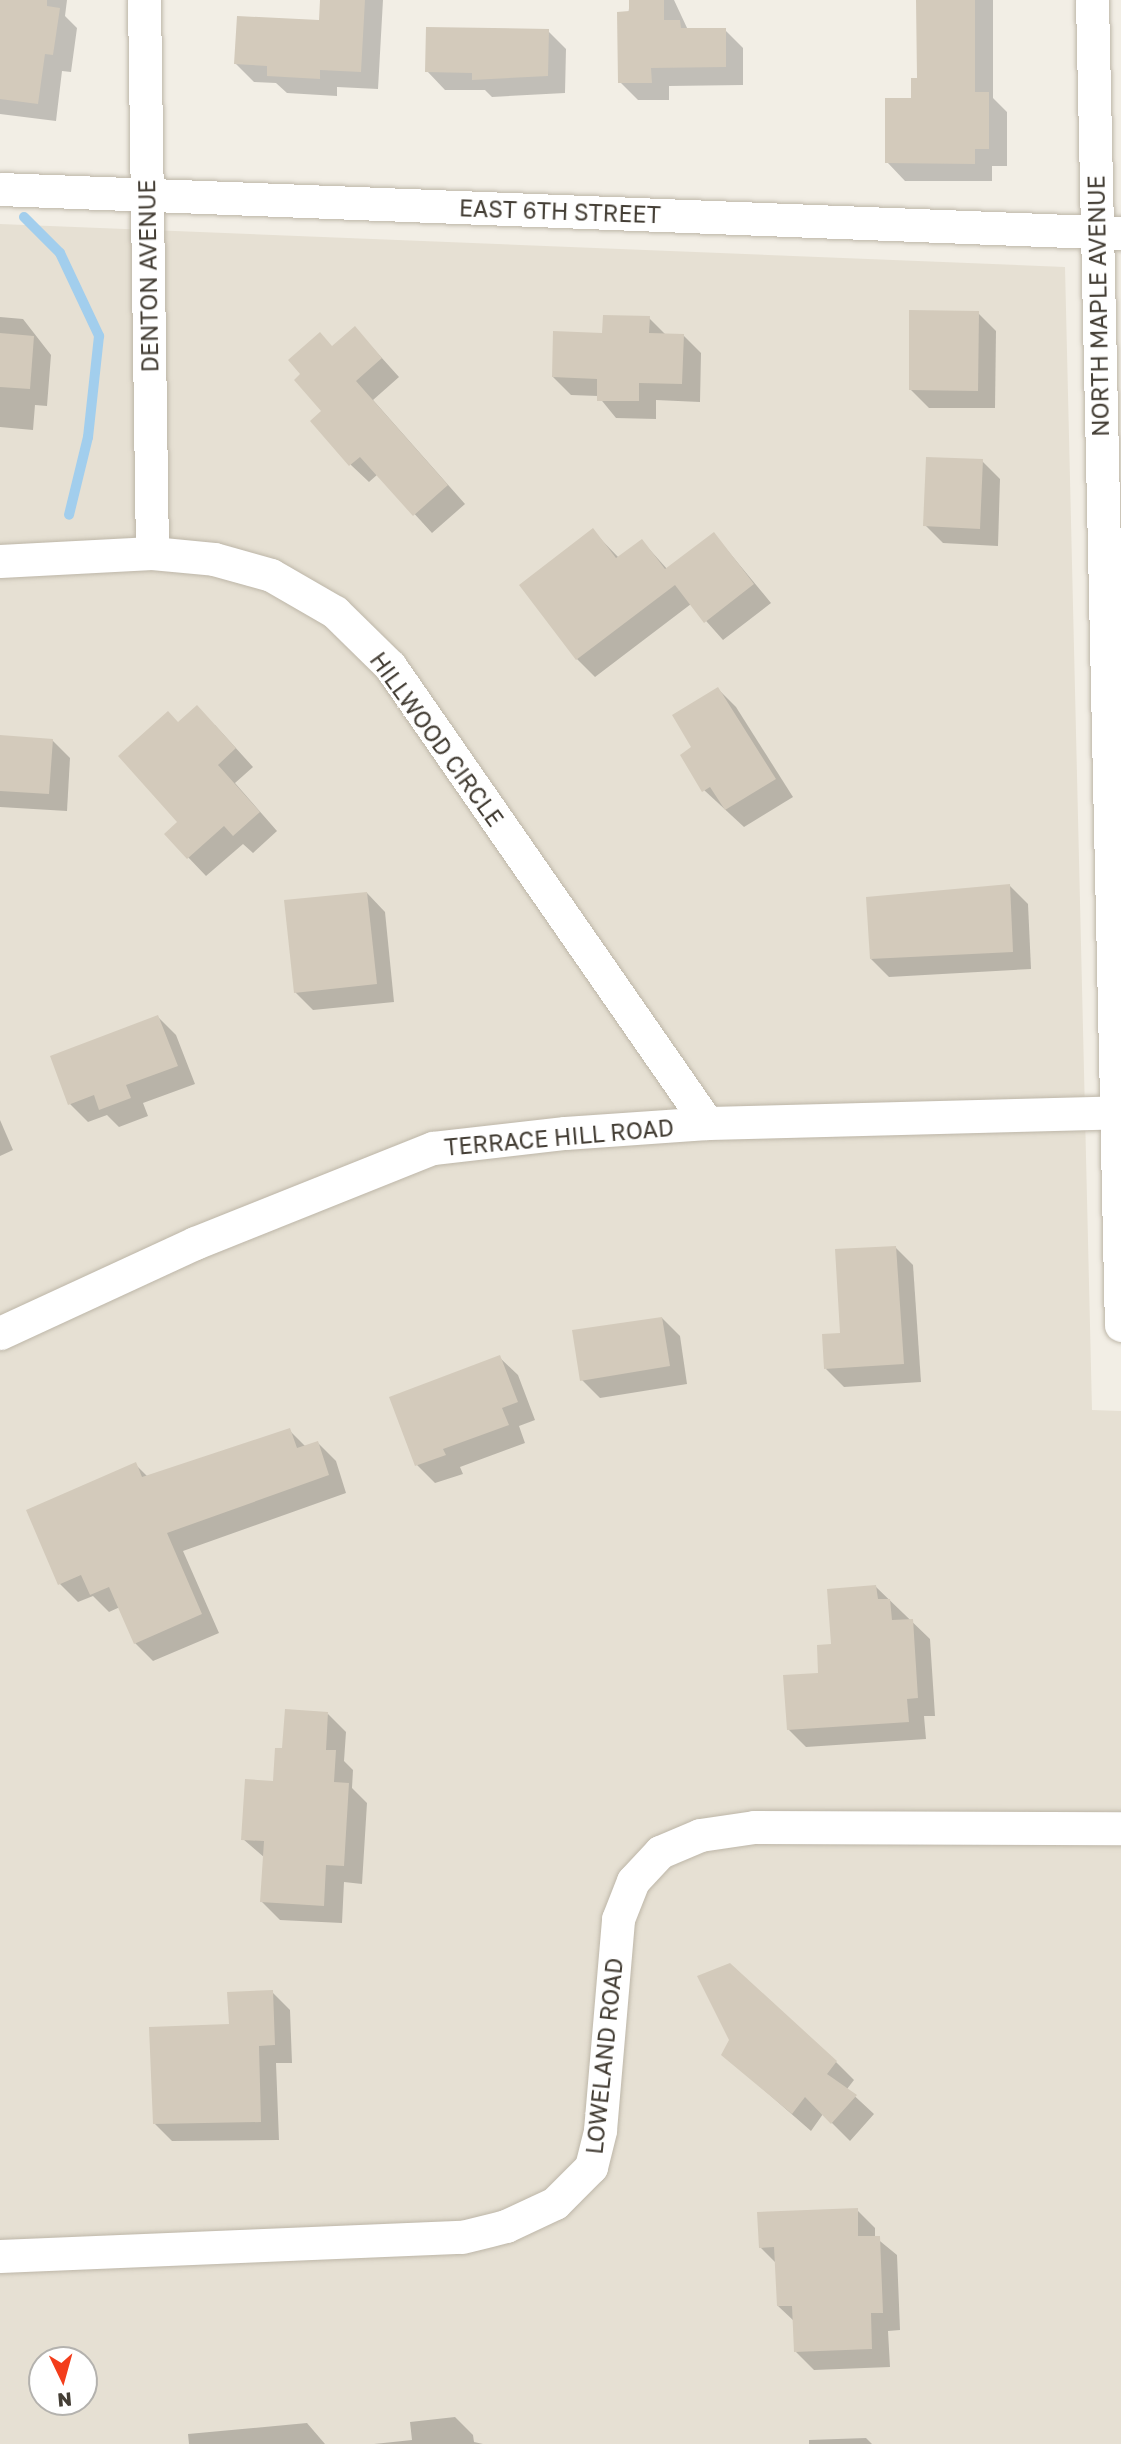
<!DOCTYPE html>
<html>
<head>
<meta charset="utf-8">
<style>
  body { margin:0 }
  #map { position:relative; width:1121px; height:2444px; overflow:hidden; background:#f2eee5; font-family:"Golos Text",sans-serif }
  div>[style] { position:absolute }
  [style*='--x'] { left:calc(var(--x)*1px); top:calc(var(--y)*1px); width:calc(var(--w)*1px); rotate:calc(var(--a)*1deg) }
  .residential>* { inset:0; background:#e6e0d3 }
  .shadow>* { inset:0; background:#0003 }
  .stream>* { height:10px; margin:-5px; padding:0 5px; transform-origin:5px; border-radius:5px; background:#a2ceed }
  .building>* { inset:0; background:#d3cabb }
  .roads { filter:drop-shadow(0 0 2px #bdb6a8) drop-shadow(0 0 2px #bdb6a8) }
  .minor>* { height:33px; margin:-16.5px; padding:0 16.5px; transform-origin:16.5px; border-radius:16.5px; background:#fff }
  span { translate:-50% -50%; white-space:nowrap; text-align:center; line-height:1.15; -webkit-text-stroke:5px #fff; paint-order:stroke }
  .street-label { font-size:23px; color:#443e35 }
  .north { position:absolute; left:28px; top:2346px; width:70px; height:70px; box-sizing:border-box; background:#fff; border:2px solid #b4b2ae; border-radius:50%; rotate:175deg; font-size:19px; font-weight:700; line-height:28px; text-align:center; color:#443e35 }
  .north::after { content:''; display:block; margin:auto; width:24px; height:32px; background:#f33d1b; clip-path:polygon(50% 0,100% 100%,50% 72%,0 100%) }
</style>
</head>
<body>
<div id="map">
  <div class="residential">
    <div style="clip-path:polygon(evenodd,0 224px,1065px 267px,1092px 1410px,1121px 1411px,1121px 2444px,0 2444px,0 224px,42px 2360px,84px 2360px,84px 2402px,42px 2402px,42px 2360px)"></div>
  </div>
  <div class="shadow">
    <div style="clip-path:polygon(0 0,67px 0,65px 16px,77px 28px,71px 72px,62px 71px,56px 121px,0 114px)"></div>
    <div style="clip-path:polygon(322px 0,383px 0,378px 89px,337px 87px,337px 96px,287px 93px,276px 83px,254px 82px,236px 64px,321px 22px)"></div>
    <div style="clip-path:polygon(630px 0,674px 0,688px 30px,725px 30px,743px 48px,743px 85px,669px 86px,669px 100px,638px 100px,620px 82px)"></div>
    <div style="clip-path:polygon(918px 0,993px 0,993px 98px,1007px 112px,1007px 166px,992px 166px,992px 181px,905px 181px,887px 162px,919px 79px)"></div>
    <div style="clip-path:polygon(548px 31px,566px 49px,565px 93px,492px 97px,485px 90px,445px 90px,427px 71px)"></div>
    <div style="clip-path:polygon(978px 313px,996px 331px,995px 408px,929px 408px,911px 390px)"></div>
    <div style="clip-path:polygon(0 317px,23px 319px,51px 355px,47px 406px,35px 405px,33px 430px,0 427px)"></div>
    <div style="clip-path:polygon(649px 318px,666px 335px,683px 335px,701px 353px,700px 402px,656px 400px,656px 419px,616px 418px,598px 396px,571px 395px,553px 377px)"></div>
    <div style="clip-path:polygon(372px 347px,399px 377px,373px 400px,465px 504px,432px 533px,378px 474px,369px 482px,351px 465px,324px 411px,333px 348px)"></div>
    <div style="clip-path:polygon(982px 461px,1000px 479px,998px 546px,943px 543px,925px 525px)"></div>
    <div style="clip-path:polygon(593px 531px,619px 558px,642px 541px,668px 570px,714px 534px,771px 603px,723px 640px,691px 604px,595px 677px,577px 659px)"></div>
    <div style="clip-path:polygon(718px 689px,736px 707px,793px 797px,744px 827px,704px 790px,694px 748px)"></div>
    <div style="clip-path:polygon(178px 724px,215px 725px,253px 767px,235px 783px,277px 831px,253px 853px,243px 844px,206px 876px,166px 834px,180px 822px)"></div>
    <div style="clip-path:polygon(0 737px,52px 740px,70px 758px,67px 811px,0 807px)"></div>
    <div style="clip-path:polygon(1010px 886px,1028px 904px,1031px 969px,889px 977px,871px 959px)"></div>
    <div style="clip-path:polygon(367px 893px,385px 912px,394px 1002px,313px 1010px,295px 992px)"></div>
    <div style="clip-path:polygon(158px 1017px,176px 1035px,195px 1084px,143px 1103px,148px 1116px,119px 1127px,107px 1115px,88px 1122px,70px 1104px)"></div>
    <div style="clip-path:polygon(0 1120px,13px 1150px,0 1156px)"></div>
    <div style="clip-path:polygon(895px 1247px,913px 1265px,921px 1382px,844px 1387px,826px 1369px)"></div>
    <div style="clip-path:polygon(662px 1318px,680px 1336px,687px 1384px,600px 1398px,582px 1380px)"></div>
    <div style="clip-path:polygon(499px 1357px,518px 1375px,535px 1420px,519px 1426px,525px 1443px,460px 1467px,463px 1474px,435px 1483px,417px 1465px)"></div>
    <div style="clip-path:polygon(289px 1430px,306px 1447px,318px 1443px,336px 1461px,346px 1493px,183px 1551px,219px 1633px,153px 1661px,135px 1643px,120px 1607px,109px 1612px,93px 1596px,78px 1602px,60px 1584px,28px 1511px,135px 1464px,148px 1477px)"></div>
    <div style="clip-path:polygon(876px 1587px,930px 1639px,935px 1716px,924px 1716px,926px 1739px,806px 1747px,788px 1729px,833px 1646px)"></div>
    <div style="clip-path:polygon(328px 1714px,346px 1732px,344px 1761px,353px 1770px,352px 1788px,367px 1803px,362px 1884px,344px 1882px,342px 1923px,280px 1920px,262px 1902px,265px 1858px,243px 1839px,275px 1782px,284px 1750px)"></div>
    <div style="clip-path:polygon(272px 1992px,290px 2010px,292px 2063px,276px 2063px,279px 2140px,172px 2141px,154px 2123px,231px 2026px)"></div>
    <div style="clip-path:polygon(731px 2040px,836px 2062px,854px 2080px,847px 2089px,874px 2114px,850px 2141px,823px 2114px,811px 2131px,724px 2055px)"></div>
    <div style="clip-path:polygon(857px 2210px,875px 2228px,875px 2237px,897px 2255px,900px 2330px,888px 2331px,890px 2367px,814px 2370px,796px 2352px,795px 2322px,778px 2306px,777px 2264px,760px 2247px)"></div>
    <div style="clip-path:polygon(455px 2417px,473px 2435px,474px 2442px,483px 2444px,374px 2444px,412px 2440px,410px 2422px)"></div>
    <div style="clip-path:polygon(307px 2423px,325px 2444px,189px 2444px,188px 2434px)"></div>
    <div style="clip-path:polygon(866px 2438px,872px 2444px,809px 2444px,809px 2440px)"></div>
  </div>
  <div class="stream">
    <div style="--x:24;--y:217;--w:51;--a:45"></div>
    <div style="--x:60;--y:253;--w:92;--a:64.8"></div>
    <div style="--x:99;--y:336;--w:102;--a:96.2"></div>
    <div style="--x:88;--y:437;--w:80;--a:103.7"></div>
  </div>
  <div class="building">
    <div style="clip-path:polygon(0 0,47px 0,47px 6px,60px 8px,53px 55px,45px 54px,38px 104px,0 99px)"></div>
    <div style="clip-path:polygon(320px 0,365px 0,361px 72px,320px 70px,320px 79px,267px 76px,267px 66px,234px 64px,237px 16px,319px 20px)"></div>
    <div style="clip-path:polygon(629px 0,664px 0,664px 20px,680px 20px,681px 28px,726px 28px,726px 67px,651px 68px,652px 83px,618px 83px,617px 12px,629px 11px)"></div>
    <div style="clip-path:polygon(916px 0,975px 0,975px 92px,989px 92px,989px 149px,975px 149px,975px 164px,885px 163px,885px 98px,911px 98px,911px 78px,917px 78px)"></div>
    <div style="clip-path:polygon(426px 27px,549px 29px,548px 76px,472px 80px,472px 73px,425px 72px)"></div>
    <div style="clip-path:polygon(909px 310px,979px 311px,978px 391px,909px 390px)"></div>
    <div style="clip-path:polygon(603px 315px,650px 316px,649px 333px,684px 334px,682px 384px,639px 383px,639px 401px,597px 401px,597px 379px,552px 377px,553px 331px,602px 333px)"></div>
    <div style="clip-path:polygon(355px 326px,382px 358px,356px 381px,448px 485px,413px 516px,360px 457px,349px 466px,310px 421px,321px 411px,294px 380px,300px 374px,288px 360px,320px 332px,332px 346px)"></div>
    <div style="clip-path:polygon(0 333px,34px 336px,30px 389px,0 387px)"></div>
    <div style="clip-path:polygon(926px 457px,983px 459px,980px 529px,923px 526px)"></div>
    <div style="clip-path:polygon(593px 528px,616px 558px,642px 539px,665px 569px,714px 532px,754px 584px,704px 623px,675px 585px,576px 660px,519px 585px)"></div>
    <div style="clip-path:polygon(718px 687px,776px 779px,725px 810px,710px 787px,702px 792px,680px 755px,691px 747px,672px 715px)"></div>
    <div style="clip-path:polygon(197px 705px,236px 748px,218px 765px,260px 812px,233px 836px,224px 826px,187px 859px,164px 834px,177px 822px,118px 756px,168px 711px,178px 722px)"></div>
    <div style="clip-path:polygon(0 735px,53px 739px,49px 794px,0 791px)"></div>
    <div style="clip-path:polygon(1010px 884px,1013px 952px,870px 959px,866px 897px)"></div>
    <div style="clip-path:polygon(367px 892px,377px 984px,294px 993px,284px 900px)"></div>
    <div style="clip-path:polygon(158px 1015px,178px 1066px,126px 1085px,131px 1098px,99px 1110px,94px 1095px,68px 1105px,50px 1056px)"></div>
    <div style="clip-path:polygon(896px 1246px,904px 1364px,824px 1369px,822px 1334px,840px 1333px,835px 1249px)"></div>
    <div style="clip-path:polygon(662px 1317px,670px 1366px,580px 1381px,572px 1330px)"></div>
    <div style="clip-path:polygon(500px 1355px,518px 1402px,502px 1408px,509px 1425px,443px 1449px,446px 1455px,415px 1466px,389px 1397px)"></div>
    <div style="clip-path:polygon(290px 1428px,297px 1448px,318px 1441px,329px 1475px,167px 1533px,202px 1614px,134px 1644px,109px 1587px,90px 1595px,81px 1575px,58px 1585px,26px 1510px,136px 1462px,142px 1477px)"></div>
    <div style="clip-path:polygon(876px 1585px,878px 1599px,890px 1599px,892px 1620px,913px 1619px,918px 1698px,907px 1699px,909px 1722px,787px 1730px,783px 1675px,818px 1673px,817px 1645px,831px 1644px,827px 1589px)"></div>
    <div style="clip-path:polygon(285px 1709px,328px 1712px,326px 1750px,336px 1750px,334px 1782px,349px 1783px,344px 1866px,326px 1865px,324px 1906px,260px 1902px,264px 1841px,241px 1840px,245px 1779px,273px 1781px,275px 1748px,282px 1748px)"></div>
    <div style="clip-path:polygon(730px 1963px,837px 2061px,827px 2074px,857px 2095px,831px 2124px,805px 2097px,792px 2114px,721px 2055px,729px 2040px,697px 1976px)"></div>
    <div style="clip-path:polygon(273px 1990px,275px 2045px,259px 2046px,261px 2122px,153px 2124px,149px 2027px,229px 2024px,227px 1992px)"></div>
    <div style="clip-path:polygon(858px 2208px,858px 2236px,880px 2236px,883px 2313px,871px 2313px,872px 2349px,794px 2352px,792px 2306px,777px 2306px,774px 2247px,759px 2248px,757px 2212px)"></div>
  </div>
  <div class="roads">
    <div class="minor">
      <div style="--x:144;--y:0;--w:553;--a:89.17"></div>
      <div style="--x:1092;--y:0;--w:1325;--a:88.75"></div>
      <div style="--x:0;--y:189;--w:1122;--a:2.25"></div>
      <div style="--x:0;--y:561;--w:152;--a:-3"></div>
      <div style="--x:152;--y:553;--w:62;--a:5.5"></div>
      <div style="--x:214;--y:559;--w:59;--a:15.7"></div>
      <div style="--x:271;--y:575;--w:74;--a:30"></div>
      <div style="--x:335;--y:612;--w:77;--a:44.5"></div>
      <div style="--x:390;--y:666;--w:556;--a:55.25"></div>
      <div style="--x:0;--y:1333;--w:215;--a:-24.8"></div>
      <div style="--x:195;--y:1243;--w:256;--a:-21.8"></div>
      <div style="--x:433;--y:1148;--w:133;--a:-6.5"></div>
      <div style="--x:565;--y:1133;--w:142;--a:-4"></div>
      <div style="--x:707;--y:1123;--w:407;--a:-1.5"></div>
      <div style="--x:0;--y:2256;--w:462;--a:-2.4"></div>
      <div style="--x:462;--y:2237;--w:45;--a:-14"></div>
      <div style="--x:506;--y:2226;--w:54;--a:-25.1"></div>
      <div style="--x:555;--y:2203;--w:51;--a:-45"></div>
      <div style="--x:591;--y:2167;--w:38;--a:-76"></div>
      <div style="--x:600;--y:2130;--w:212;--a:-85.1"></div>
      <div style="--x:618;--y:1919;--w:41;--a:-68.5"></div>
      <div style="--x:633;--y:1881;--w:40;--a:-47"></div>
      <div style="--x:660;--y:1852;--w:43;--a:-23"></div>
      <div style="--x:700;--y:1835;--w:55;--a:-8.4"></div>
      <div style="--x:754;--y:1827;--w:367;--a:0.2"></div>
    </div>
  </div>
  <div class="street-label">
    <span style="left:560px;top:211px;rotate:2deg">EAST 6TH STREET</span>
    <span style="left:148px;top:276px;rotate:-91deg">DENTON AVENUE</span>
    <span style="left:1098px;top:306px;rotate:-91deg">NORTH MAPLE AVENUE</span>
    <span style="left:437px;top:739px;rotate:54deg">HILLWOOD CIRCLE</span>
    <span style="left:559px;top:1137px;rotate:-5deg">TERRACE HILL ROAD</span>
    <span style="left:604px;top:2056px;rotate:-84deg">LOWELAND ROAD</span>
  </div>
  <div class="north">N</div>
</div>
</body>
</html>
